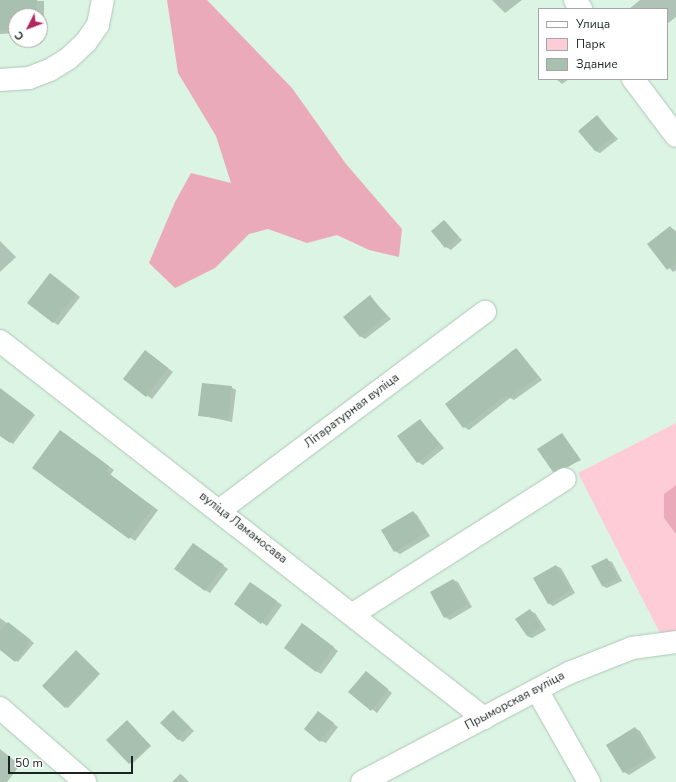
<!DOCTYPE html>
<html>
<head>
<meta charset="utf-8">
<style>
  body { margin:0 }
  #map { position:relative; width:676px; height:782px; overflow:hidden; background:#dbf4e4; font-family:"Nunito Sans",sans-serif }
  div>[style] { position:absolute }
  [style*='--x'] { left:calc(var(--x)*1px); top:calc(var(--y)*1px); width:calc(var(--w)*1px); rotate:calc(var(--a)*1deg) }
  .green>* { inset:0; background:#fdccd7 }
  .forest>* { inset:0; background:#ebaaba }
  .shadow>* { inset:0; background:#0003 }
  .building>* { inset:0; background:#a8c0b0 }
  .roads { filter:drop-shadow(0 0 1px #aec6b6) drop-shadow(0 0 1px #aec6b6) }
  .minor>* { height:22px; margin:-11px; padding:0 11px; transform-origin:11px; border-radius:11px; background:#fff }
  .major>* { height:22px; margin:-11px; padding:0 11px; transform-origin:11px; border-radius:11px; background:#fff }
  span { translate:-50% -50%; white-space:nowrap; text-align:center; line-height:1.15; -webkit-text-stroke:3px #fff; paint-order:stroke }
  .street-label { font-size:12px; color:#1b241e }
  .legend { position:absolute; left:538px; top:8px; width:130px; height:72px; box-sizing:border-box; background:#fff; border:1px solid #a4a7a5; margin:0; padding:5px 7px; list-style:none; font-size:12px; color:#1b241e }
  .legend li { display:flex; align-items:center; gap:8px; height:20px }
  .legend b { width:20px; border:1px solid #a4a7a5 }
  .north { position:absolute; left:8px; top:8px; width:40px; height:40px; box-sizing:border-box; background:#fff; border:1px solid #a4a7a5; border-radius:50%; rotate:228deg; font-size:11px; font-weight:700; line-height:16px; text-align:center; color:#1b241e }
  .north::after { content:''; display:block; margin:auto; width:14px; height:18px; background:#b4275e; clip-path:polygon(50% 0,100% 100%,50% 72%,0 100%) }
  .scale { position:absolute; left:8px; top:756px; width:125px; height:18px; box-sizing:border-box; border:2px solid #1b241e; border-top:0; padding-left:5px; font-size:12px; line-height:14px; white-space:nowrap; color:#1b241e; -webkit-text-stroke:3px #fff; paint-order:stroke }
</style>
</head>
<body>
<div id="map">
  <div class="green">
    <div style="clip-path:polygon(676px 423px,676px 485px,664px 494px,664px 518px,676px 534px,676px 642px,665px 643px,578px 473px)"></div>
  </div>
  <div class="forest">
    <div style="clip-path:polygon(167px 0,207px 0,292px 88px,346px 164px,402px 229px,399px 257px,369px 250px,337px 235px,307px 243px,268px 229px,249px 234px,215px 268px,175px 288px,149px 263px,175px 202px,191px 173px,231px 183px,216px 136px,178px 73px)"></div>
    <div style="clip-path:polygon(676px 485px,676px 534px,664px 518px,664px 494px)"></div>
  </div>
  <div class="shadow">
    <div style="clip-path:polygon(0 0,44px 1px,44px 33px,40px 33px,40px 16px,16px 16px,16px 33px,0 34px)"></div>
    <div style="clip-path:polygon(492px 0,522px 0,505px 13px)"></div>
    <div style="clip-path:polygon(640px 0,676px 0,676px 17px,667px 24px,667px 9px,629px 9px)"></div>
    <div style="clip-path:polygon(556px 79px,569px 79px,562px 84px)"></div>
    <div style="clip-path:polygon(597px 117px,618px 139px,600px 153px,595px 151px)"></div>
    <div style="clip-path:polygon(445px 221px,462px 240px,451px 250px,446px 247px)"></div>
    <div style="clip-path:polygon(670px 227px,676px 231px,676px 270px,673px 272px,649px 244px)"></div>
    <div style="clip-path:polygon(0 241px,16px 257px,0 272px)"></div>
    <div style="clip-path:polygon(55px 277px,80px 297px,58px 325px,53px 322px)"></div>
    <div style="clip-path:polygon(370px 297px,391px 319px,365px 339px,360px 336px)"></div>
    <div style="clip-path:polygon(517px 349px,542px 380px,514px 400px,510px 398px,469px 430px,464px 427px)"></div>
    <div style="clip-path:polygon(150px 354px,173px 372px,152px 399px,124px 378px)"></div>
    <div style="clip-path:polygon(231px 387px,236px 390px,232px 422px,199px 415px)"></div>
    <div style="clip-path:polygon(0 392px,4px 392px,35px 415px,13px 444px,0 435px)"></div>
    <div style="clip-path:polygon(420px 420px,444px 448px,423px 465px,418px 462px)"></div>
    <div style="clip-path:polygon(61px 431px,114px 470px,110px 475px,158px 510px,135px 541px,34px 467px)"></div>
    <div style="clip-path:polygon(562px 434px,581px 460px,555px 473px,553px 471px)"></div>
    <div style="clip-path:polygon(413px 512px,417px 515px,430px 536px,400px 554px,395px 551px)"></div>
    <div style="clip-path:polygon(197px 547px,228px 569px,210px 593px,205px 590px)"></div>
    <div style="clip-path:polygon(607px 560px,612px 562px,622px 581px,607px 588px,602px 586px)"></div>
    <div style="clip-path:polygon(556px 566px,561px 568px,575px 593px,553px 606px,548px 603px,534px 579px)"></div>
    <div style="clip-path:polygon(453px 580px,458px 582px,472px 607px,450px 620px,445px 617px)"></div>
    <div style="clip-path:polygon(255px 586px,282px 605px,267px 626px,235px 604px)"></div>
    <div style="clip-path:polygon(530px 611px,535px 613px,546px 630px,532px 638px,527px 636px)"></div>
    <div style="clip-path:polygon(0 618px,34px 643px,18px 662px,0 649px)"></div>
    <div style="clip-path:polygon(307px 627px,338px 651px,321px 674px,316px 671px)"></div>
    <div style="clip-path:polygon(78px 653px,100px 674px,68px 708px,66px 707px)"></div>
    <div style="clip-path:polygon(370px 675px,392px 693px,377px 713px,350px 692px)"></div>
    <div style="clip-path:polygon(173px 711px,194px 731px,183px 742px,178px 739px)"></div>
    <div style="clip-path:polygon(318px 712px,338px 727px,326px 743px,321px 741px)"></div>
    <div style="clip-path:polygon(129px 723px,151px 746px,132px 764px,130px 763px)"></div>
    <div style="clip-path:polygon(635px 728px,640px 731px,656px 758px,629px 775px,624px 772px)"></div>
    <div style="clip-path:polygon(0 749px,20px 765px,7px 782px,0 782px)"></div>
    <div style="clip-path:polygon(180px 774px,182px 775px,189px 782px,172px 782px)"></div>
  </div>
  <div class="building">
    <div style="clip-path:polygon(0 0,37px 0,37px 16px,16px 16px,16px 30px,0 30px)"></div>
    <div style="clip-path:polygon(597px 115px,614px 136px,595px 151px,578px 131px)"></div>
    <div style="clip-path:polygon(444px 220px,458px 237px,445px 248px,431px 231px)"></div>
    <div style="clip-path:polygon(670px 226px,676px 234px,676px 263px,667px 270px,647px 244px)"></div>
    <div style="clip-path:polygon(50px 273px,76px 294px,53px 323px,27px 303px)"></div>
    <div style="clip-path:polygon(370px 295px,386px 316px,360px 337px,343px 317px)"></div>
    <div style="clip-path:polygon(516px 348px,538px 377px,509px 398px,506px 395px,463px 428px,445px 404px)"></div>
    <div style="clip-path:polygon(145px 350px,168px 368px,146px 397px,123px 379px)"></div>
    <div style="clip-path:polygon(202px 383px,232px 386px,228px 419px,198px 416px)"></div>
    <div style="clip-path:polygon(0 388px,33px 413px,10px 443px,0 436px)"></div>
    <div style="clip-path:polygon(420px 419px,440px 445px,417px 463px,397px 436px)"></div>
    <div style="clip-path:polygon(60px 430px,109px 466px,106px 471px,153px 507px,129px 539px,32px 468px)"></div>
    <div style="clip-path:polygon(562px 433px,580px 459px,568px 467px,553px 472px,537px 449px)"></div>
    <div style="clip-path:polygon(413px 511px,426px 533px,394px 552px,381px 530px)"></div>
    <div style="clip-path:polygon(193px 543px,224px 565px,205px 591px,174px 569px)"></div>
    <div style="clip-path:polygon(607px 558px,617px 578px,602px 586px,591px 566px)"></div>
    <div style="clip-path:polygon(556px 565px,571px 590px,548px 604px,533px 578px)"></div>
    <div style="clip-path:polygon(453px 579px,468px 604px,444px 618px,430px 592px)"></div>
    <div style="clip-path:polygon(250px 582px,277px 601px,261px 624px,234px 604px)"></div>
    <div style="clip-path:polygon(530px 609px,541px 627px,527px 636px,515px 619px)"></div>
    <div style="clip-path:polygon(8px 622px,31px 640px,15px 662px,0 650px,0 632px)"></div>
    <div style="clip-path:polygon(302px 623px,334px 647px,316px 672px,284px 648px)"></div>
    <div style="clip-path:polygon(76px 650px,99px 673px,65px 708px,42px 686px)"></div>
    <div style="clip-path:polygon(366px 671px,388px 689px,371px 711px,348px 692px)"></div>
    <div style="clip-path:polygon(173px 710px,190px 727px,178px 740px,160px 723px)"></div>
    <div style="clip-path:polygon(318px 711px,334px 723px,320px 742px,304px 729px)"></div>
    <div style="clip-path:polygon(127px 720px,150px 745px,129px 764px,106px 740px)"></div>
    <div style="clip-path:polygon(635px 727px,652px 756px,623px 773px,606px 745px)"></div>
  </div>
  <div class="roads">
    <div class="minor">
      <div style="--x:575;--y:0;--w:11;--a:56"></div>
      <div style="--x:633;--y:79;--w:71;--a:53"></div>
      <div style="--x:0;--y:80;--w:29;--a:-4"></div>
      <div style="--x:29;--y:78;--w:22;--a:-21"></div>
      <div style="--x:50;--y:70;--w:22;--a:-32"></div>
      <div style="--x:69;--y:58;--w:23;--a:-43"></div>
      <div style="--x:86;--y:42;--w:21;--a:-55"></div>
      <div style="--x:98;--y:25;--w:25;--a:-79"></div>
      <div style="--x:0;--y:341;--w:614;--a:37.92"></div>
      <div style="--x:220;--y:510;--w:331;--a:-36.8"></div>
      <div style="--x:353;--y:614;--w:251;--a:-32.5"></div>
      <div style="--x:537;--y:690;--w:106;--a:60.5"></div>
      <div style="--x:0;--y:708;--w:113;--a:41"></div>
    </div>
    <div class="major">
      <div style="--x:362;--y:782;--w:234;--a:-27.8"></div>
      <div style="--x:569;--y:673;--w:68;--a:-21.6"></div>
      <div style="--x:632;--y:648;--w:44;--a:-7.8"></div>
    </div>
  </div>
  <div class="street-label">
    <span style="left:352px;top:411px;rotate:-37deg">Літаратурная вуліца</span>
    <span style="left:243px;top:528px;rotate:38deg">вуліца Ламаносава</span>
    <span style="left:515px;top:701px;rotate:-28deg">Прыморская вуліца</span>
  </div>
  <ul class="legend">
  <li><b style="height:5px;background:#fff"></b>Улица</li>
  <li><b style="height:11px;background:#fdccd7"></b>Парк</li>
  <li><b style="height:11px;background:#a8c0b0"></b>Здание</li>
  </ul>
  <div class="north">С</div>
  <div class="scale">50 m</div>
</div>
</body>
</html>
